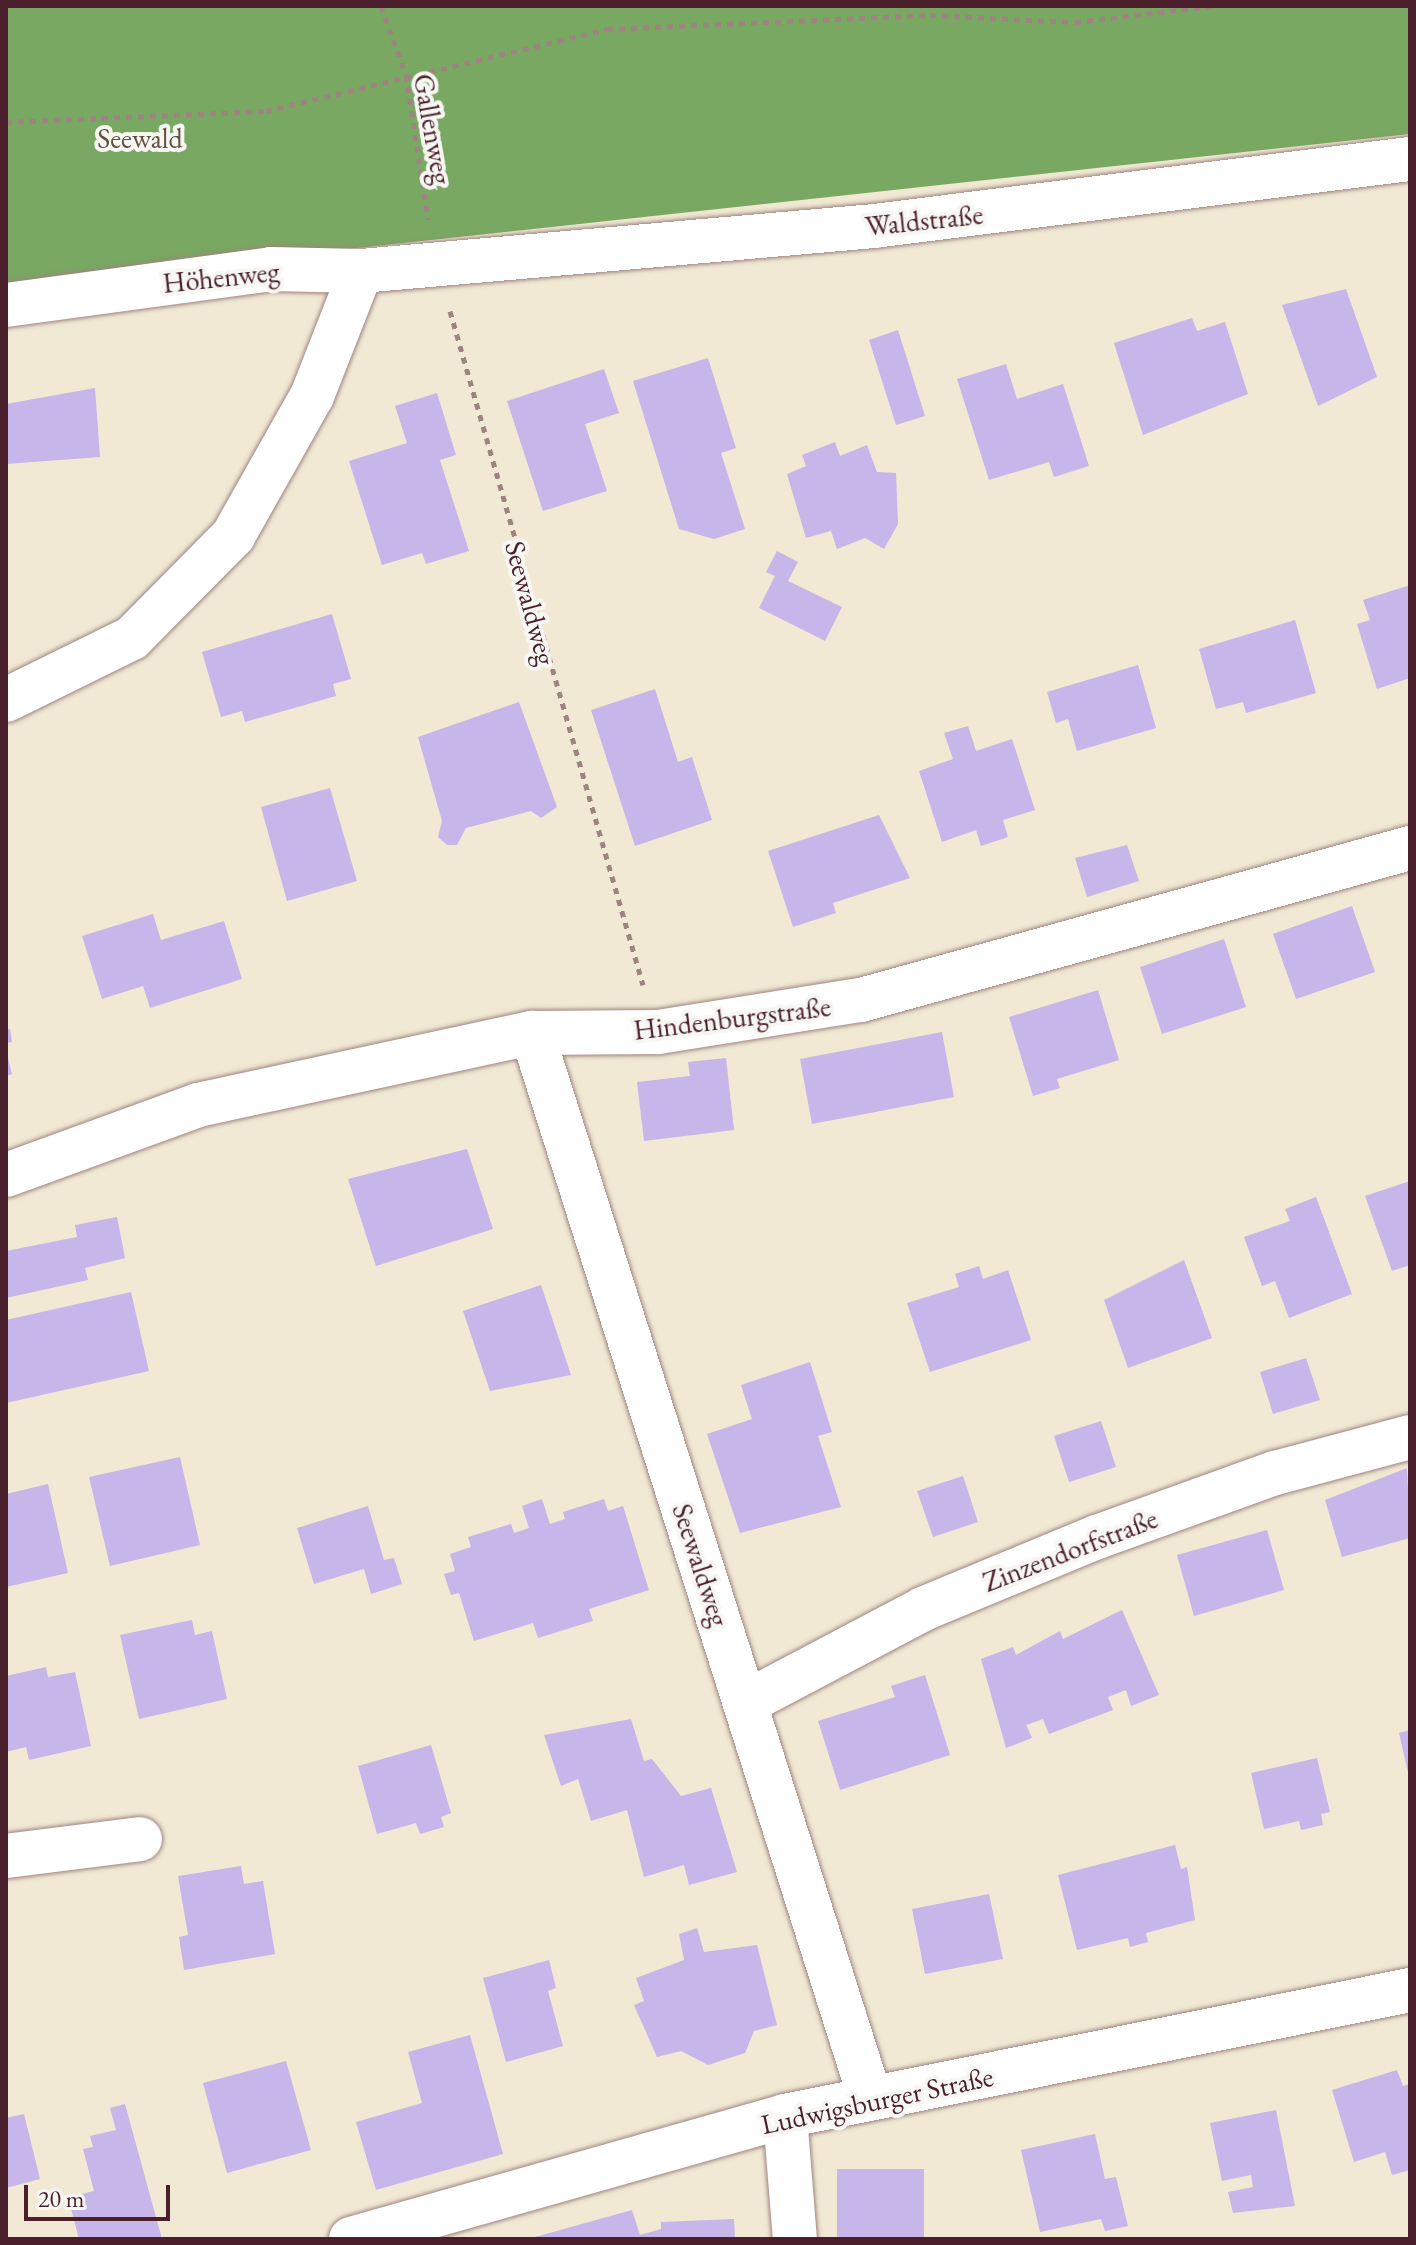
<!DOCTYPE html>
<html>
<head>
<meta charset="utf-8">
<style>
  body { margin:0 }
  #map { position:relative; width:1416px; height:2245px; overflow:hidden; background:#f1e9d4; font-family:"EB Garamond",serif }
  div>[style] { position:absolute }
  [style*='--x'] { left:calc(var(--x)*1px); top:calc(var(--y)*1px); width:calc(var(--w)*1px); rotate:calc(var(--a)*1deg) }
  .forest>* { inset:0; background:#79a862 }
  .building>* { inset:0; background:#c6b6e9 }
  .path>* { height:5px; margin-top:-2.5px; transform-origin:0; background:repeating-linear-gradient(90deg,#9e8480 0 6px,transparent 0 12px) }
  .roads { filter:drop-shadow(0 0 2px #9e8480) drop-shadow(0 0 2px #9e8480) }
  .street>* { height:44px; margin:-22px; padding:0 22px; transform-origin:22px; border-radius:22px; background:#fff }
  span { translate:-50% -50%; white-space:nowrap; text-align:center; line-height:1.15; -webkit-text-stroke:8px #f6f6f2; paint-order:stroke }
  .street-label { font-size:28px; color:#4a1f2b }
  .park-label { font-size:28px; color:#61503f }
  .frame { position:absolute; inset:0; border:8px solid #4a1f2b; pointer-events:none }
  .scale { position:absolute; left:24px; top:2185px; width:146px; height:36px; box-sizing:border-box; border:4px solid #4a1f2b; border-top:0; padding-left:10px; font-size:24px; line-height:28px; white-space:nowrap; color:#4a1f2b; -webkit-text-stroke:6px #f6f6f2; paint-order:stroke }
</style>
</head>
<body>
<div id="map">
  <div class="forest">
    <div style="clip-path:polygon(6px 6px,1410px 6px,1410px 134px,6px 286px)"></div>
  </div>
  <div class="building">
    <div style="clip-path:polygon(1346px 289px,1377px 377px,1318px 406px,1282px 305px)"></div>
    <div style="clip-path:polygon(1192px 318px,1197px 331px,1225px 322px,1248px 394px,1143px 435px,1114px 343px)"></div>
    <div style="clip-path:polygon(898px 330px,925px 416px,896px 425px,869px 340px)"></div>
    <div style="clip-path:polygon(708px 358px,736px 448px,721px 453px,745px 529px,714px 539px,679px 529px,633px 381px)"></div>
    <div style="clip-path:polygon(1006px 364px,1017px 399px,1063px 384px,1089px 466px,1054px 477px,1049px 462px,989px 480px,957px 379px)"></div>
    <div style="clip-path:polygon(604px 369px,619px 413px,585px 424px,607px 491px,543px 511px,507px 401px)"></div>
    <div style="clip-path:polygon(95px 388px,100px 457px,6px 464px,6px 404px)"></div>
    <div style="clip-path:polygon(437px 393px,456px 455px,440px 460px,469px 551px,426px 564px,422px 553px,382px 565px,349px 461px,407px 443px,395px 406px)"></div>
    <div style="clip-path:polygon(835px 442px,840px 456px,867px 445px,877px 472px,896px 473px,898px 524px,884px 549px,865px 538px,837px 549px,831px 531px,806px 538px,787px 474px,806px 466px,802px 455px)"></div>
    <div style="clip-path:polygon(777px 551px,798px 562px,788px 581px,842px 607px,825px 641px,759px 608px,775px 576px,766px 572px)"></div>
    <div style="clip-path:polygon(1410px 585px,1410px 678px,1377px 689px,1357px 624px,1370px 620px,1363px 600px)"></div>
    <div style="clip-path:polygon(332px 614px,351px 679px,333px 684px,336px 696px,245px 722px,242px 711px,221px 717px,202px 652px)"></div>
    <div style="clip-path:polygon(1295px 620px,1316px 693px,1246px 713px,1243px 702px,1216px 709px,1199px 649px)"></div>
    <div style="clip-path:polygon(1138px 665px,1156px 728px,1077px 751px,1068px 719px,1056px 723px,1047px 692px)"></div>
    <div style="clip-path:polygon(655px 689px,678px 762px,692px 757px,712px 820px,635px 846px,591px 710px)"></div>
    <div style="clip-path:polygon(519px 702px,557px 807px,541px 818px,531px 811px,466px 828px,457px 845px,447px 845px,438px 837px,442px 821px,418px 737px)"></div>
    <div style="clip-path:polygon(968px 726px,976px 751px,1012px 739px,1035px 810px,1003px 820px,1008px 837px,981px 846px,976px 830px,942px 842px,919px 771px,953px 759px,944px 733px)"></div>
    <div style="clip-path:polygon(330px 788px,357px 881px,287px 901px,261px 807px)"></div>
    <div style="clip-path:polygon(879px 815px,910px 878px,833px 903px,836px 913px,793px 927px,768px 851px)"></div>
    <div style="clip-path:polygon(1127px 845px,1139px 881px,1087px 897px,1075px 858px)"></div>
    <div style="clip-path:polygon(1352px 906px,1375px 972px,1296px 999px,1273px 934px)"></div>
    <div style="clip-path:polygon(153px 914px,161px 940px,224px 921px,242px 979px,150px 1008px,143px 986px,102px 999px,82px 936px)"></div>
    <div style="clip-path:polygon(1224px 939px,1246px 1007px,1162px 1034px,1140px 967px)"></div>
    <div style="clip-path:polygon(1098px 990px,1119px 1060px,1057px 1079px,1060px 1088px,1033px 1096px,1009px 1017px)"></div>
    <div style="clip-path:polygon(10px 1029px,12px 1042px,6px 1043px,6px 1030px)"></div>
    <div style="clip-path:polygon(942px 1032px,954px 1097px,812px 1124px,800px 1059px)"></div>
    <div style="clip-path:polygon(6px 1050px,12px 1074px,6px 1076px)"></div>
    <div style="clip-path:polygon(726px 1058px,734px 1130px,644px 1141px,637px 1082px,690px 1076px,688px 1062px)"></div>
    <div style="clip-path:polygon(467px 1149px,493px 1229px,376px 1266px,348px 1179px)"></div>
    <div style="clip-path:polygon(1410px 1181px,1410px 1265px,1392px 1271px,1365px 1196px)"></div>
    <div style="clip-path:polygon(1316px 1197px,1352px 1294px,1289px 1318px,1275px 1281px,1262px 1286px,1244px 1237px,1290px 1221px,1285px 1209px)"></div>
    <div style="clip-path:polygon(117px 1217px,125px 1258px,85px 1268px,88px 1280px,6px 1298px,6px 1251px,77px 1237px,75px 1225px)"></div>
    <div style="clip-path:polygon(1184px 1260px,1212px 1338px,1128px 1368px,1104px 1300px)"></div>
    <div style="clip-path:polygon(979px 1266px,983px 1279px,1008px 1270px,1031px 1340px,930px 1372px,907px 1303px,959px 1287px,955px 1274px)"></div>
    <div style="clip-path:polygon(541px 1285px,571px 1375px,490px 1391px,463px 1311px)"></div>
    <div style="clip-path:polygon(131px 1292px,149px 1371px,6px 1403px,6px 1320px)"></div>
    <div style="clip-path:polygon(1306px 1358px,1320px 1400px,1273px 1414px,1260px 1372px)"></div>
    <div style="clip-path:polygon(810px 1362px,832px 1432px,818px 1436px,841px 1507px,740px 1533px,707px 1434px,752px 1419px,741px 1385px)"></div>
    <div style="clip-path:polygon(1101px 1421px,1116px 1467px,1069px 1482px,1054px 1436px)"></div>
    <div style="clip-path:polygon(180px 1457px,200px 1545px,110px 1566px,89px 1477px)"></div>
    <div style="clip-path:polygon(1407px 1468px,1410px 1538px,1342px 1557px,1325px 1500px)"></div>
    <div style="clip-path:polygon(963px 1476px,978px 1522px,933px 1537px,917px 1491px)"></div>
    <div style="clip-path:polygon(48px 1484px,68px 1573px,6px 1587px,6px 1494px)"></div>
    <div style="clip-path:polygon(542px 1499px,550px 1524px,565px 1519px,563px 1512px,604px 1499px,608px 1511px,623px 1506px,649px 1590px,589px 1609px,593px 1621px,538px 1638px,533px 1623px,474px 1641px,459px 1593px,451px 1595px,444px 1574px,455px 1571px,450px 1554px,471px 1547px,468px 1537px,511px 1524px,514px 1533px,529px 1528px,522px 1506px)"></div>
    <div style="clip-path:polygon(368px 1506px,384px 1560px,394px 1558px,402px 1584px,371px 1594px,364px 1569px,314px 1584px,297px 1528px)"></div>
    <div style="clip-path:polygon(1267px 1530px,1284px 1590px,1194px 1616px,1177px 1555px)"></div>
    <div style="clip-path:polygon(1122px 1610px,1159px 1695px,1131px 1706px,1126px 1690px,1108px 1697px,1113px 1710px,1049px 1734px,1043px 1719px,1026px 1725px,1032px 1738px,1006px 1748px,981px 1659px,1013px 1647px,1016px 1655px,1060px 1631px,1063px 1639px)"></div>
    <div style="clip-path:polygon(192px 1620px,195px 1635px,212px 1631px,227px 1699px,139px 1719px,120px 1635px)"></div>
    <div style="clip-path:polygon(46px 1667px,48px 1677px,75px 1672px,91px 1746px,29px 1760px,26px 1747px,6px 1752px,6px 1676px)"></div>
    <div style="clip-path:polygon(925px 1675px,950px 1755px,840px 1790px,818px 1721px,895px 1697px,891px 1686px)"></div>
    <div style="clip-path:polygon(631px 1719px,644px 1761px,652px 1759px,681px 1796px,711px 1788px,737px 1872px,689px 1885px,684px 1865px,644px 1877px,627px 1810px,591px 1821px,578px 1779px,561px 1786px,544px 1735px)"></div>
    <div style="clip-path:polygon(1410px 1730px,1410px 1777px,1409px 1777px,1399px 1733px)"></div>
    <div style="clip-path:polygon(431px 1745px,451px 1813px,441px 1817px,444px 1827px,420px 1834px,416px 1823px,377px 1834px,358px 1766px)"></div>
    <div style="clip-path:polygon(1317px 1758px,1330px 1812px,1321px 1814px,1323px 1825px,1301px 1830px,1299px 1821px,1264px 1829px,1251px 1773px)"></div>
    <div style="clip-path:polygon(1175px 1845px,1181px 1869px,1187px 1867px,1195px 1920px,1146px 1933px,1148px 1942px,1130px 1947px,1128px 1938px,1077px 1950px,1058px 1875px)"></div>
    <div style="clip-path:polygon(241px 1866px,244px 1884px,263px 1881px,275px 1954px,184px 1970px,179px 1937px,188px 1935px,178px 1876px)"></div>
    <div style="clip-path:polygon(989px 1894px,1003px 1959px,925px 1974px,912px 1909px)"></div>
    <div style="clip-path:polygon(697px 1928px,704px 1952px,757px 1945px,777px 2025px,754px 2031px,745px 2053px,708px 2065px,681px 2051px,657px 2057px,634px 2005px,644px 2001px,636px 1978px,684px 1960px,679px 1934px)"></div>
    <div style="clip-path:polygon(549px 1960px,556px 1988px,548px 1991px,563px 2046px,506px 2062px,483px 1978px)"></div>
    <div style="clip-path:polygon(470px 2035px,503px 2154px,376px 2190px,356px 2122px,422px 2103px,408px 2052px)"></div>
    <div style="clip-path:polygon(286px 2061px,311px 2150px,227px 2173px,203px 2083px)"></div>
    <div style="clip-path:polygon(1397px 2070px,1403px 2086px,1410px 2084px,1410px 2170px,1392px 2175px,1385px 2152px,1354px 2162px,1332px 2090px)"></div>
    <div style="clip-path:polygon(125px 2104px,162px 2239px,79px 2239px,68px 2197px,94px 2191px,83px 2149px,93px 2147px,90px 2136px,116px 2130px,110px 2108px)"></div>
    <div style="clip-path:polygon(1276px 2110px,1295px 2206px,1233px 2213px,1228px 2192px,1253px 2187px,1251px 2175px,1222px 2181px,1210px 2123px)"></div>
    <div style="clip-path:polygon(24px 2114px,40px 2179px,6px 2188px,6px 2118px)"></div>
    <div style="clip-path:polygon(1095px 2134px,1105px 2179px,1116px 2177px,1128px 2226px,1105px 2231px,1101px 2219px,1040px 2232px,1021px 2150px)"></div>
    <div style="clip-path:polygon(837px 2169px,924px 2169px,924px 2239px,837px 2239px)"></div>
    <div style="clip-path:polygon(632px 2210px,640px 2235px,661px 2229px,661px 2222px,734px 2219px,735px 2239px,528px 2239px)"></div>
  </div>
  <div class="path">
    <div style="--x:381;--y:6;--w:73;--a:70.1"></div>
    <div style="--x:406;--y:75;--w:146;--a:81.3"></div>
    <div style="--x:6;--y:122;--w:260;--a:-2.4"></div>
    <div style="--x:266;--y:111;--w:351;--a:-13.5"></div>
    <div style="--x:607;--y:29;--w:323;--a:-2.5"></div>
    <div style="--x:930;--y:15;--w:145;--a:2.8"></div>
    <div style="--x:1075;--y:22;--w:140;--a:-6.6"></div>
    <div style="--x:450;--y:311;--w:701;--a:74.02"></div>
  </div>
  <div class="roads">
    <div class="street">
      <div style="--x:6;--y:305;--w:267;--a:-7.7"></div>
      <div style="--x:271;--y:269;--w:90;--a:1.3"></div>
      <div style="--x:361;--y:271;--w:515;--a:-5.01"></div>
      <div style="--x:874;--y:226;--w:540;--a:-7.13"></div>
      <div style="--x:6;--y:700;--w:140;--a:-26.2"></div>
      <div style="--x:132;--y:638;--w:144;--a:-45.3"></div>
      <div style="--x:233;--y:536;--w:161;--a:-60.6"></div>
      <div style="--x:312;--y:396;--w:134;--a:-68.6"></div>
      <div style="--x:532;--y:1033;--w:1116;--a:72.38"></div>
      <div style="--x:6;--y:1175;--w:204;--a:-20"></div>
      <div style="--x:198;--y:1105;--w:342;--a:-12.2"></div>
      <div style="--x:532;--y:1033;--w:126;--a:-0.5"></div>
      <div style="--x:658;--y:1032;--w:206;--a:-9"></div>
      <div style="--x:861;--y:1000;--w:570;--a:-15.48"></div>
      <div style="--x:745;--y:1703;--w:201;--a:-27.8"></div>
      <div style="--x:923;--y:1609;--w:188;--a:-22.5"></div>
      <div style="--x:1097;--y:1537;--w:189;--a:-19.8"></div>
      <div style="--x:1275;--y:1473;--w:140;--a:-14.9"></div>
      <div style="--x:6;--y:1856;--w:135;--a:-7.2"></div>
      <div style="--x:785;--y:2116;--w:123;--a:85.4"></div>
      <div style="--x:351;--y:2239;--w:451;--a:-15.8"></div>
      <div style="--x:785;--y:2116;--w:638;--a:-11.4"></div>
    </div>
  </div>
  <div class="street-label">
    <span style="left:433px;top:129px;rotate:80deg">Gallenweg</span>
    <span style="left:924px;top:220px;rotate:-6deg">Waldstraße</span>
    <span style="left:221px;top:277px;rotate:-6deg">Höhenweg</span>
    <span style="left:531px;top:603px;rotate:75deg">Seewaldweg</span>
    <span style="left:732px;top:1018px;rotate:-7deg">Hindenburgstraße</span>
    <span style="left:1070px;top:1550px;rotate:-21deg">Zinzendorfstraße</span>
    <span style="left:701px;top:1565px;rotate:72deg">Seewaldweg</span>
    <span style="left:877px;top:2100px;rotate:-12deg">Ludwigsburger Straße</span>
  </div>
  <div class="park-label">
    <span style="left:140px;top:138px">Seewald</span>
  </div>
  <div class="frame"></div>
  <div class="scale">20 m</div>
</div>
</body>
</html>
